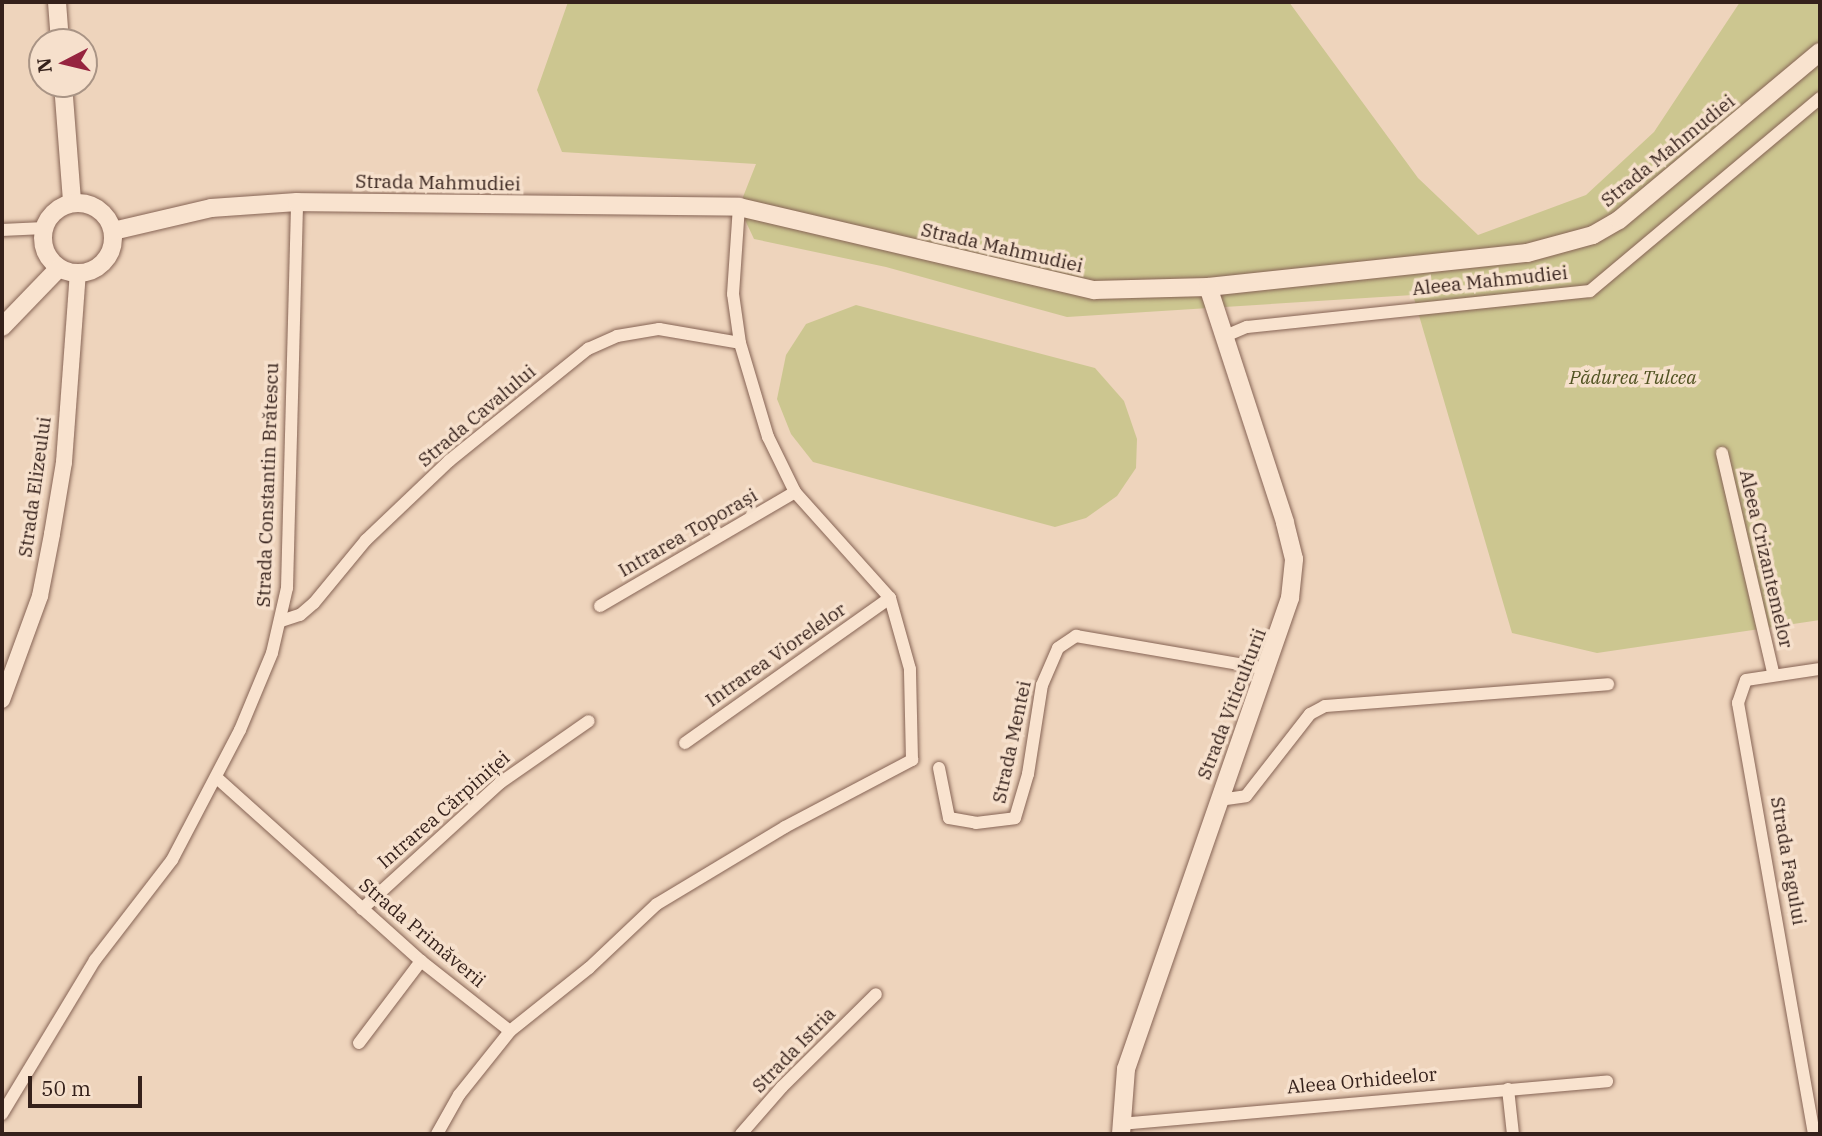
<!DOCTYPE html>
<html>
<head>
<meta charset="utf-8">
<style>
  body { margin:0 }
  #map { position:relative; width:1822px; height:1136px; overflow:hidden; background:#eed4bc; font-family:"IBM Plex Serif",serif }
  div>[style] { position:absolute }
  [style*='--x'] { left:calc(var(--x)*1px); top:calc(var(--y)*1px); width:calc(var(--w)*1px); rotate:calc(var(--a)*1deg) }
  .green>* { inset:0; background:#ccc690 }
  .roads { filter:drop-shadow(0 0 2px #866455) drop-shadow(0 0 2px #866455) }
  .minor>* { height:12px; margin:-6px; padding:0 6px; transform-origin:6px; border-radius:6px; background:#f9e3cf }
  .tertiary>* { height:16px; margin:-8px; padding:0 8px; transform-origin:8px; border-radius:8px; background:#f9e3cf }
  .secondary>* { height:18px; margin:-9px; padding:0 9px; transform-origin:9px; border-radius:9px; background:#f9e3cf }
  .secondary>.ring { margin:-9px; padding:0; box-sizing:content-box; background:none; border:18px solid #f9e3cf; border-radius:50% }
  span { translate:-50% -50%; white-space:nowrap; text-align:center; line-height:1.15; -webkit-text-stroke:7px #f6e0cc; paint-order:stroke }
  .street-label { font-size:19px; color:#35211b }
  .park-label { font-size:19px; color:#505221; font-style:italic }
  .frame { position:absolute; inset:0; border:4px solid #35211b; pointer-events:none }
  .north { position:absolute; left:28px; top:28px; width:70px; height:70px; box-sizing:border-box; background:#f6e0cc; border:2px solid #a99485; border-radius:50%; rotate:263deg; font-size:19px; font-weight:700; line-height:28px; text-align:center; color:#35211b }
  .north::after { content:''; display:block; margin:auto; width:24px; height:32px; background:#96243f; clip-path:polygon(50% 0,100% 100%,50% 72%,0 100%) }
  .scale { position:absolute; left:28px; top:1076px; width:114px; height:32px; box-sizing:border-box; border:4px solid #35211b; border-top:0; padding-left:9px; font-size:21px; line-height:24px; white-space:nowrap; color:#35211b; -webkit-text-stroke:5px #f6e0cc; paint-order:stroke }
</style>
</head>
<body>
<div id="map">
  <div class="green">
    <div style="clip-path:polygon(568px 2px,1289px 2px,1418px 178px,1478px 235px,1586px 195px,1654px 132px,1740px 2px,1820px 2px,1820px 620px,1597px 653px,1512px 633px,1413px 295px,1067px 317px,886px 267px,754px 239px,739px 207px,756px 164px,562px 152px,537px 90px)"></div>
    <div style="clip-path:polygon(856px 305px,1095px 368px,1124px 401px,1137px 439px,1136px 468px,1117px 496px,1086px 518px,1055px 527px,813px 462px,791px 434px,777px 399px,786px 355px,806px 324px)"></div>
  </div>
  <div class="roads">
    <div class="minor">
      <div style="--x:2;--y:230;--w:42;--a:-2.7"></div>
      <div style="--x:1223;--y:337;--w:26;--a:-23"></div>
      <div style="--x:1247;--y:327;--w:345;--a:-6"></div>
      <div style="--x:1590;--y:291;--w:300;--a:-40"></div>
      <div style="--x:1722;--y:453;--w:226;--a:76.9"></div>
      <div style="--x:600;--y:606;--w:226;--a:-30.3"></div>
      <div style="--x:281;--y:621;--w:20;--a:-18"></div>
      <div style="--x:300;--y:615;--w:18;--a:-41"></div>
      <div style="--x:314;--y:603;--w:82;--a:-50.5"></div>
      <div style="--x:366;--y:540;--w:115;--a:-43.6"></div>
      <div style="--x:449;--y:461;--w:179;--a:-38.9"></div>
      <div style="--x:588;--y:349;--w:32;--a:-24"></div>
      <div style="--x:617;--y:336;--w:43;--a:-9.5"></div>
      <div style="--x:659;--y:329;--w:82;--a:9.8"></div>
      <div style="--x:685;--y:743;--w:251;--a:-35.3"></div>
      <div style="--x:939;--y:768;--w:51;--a:78.7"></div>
      <div style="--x:949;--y:818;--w:27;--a:10"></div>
      <div style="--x:976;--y:823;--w:39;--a:-7"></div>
      <div style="--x:1015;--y:818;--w:46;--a:-73.5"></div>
      <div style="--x:1028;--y:774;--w:90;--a:-81.1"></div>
      <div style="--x:1042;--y:685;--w:40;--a:-66.6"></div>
      <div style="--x:1058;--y:648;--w:22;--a:-34"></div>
      <div style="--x:1076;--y:636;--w:195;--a:9.8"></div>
      <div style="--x:217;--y:778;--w:274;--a:41.9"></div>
      <div style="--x:421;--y:961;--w:113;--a:38.2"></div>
      <div style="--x:1219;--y:800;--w:27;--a:-8"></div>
      <div style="--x:1246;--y:796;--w:104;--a:-52"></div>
      <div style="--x:1310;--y:714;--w:17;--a:-28"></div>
      <div style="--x:1325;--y:706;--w:284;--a:-4.4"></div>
      <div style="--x:362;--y:909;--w:187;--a:-42.4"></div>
      <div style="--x:500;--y:783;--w:108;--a:-34.9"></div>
      <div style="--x:359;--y:1043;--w:103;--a:-52.9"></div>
      <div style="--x:1508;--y:1089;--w:45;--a:83.7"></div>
      <div style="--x:2;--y:1114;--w:180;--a:-58.9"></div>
      <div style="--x:95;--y:960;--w:126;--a:-52.4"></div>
      <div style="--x:172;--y:860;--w:147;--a:-62.4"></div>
      <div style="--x:240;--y:730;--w:83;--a:-67.4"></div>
      <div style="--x:272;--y:653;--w:67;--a:-77"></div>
      <div style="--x:287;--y:588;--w:386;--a:-88.5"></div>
      <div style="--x:1120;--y:1124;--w:489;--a:-5"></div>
      <div style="--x:437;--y:1134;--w:45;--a:-60.6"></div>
      <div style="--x:459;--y:1095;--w:82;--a:-51.4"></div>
      <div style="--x:510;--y:1031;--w:101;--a:-38.6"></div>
      <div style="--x:589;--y:968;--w:93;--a:-43.3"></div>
      <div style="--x:657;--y:904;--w:149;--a:-31"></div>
      <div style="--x:785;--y:827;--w:144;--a:-27.8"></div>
      <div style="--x:912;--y:760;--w:91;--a:-91.3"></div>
      <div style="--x:910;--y:669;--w:74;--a:-105.7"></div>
      <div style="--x:890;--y:598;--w:142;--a:-131.9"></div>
      <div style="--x:795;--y:492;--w:61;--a:-116.1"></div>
      <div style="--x:768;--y:437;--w:98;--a:-106.6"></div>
      <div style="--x:740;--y:343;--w:49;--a:-98.1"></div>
      <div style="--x:733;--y:294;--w:87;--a:-86.1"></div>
      <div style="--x:741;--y:1134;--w:62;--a:-48.9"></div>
      <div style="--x:782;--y:1087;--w:132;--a:-44.7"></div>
      <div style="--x:1814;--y:1134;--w:438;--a:-100"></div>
      <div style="--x:1738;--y:703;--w:24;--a:-71"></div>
      <div style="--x:1746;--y:680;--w:75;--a:-8.5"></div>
    </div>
    <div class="tertiary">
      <div style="--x:2;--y:700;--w:111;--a:-69.9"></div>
      <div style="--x:40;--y:596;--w:63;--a:-79"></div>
      <div style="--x:52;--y:534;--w:73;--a:-80.5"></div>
      <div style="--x:64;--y:462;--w:190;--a:-85.8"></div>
    </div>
    <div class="secondary">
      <div style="--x:57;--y:2;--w:40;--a:85.7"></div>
      <div style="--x:63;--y:84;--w:118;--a:85.6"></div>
      <div class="ring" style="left:43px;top:203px;width:52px;height:52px"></div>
      <div style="--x:113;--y:231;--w:101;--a:-13.2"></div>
      <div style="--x:211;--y:208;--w:86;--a:-4"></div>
      <div style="--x:297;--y:202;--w:442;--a:0.6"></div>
      <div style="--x:739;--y:207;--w:365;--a:13.2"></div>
      <div style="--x:1094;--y:290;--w:114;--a:-1.5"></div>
      <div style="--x:1208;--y:287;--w:321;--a:-6.1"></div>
      <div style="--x:1527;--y:253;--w:68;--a:-15.3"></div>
      <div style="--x:1593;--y:235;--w:30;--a:-30"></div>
      <div style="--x:1619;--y:220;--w:262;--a:-39.9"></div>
      <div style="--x:2;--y:327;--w:82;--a:-46"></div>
      <div style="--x:1121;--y:1134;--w:65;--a:-85.6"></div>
      <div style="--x:1126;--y:1069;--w:499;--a:-70.8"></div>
      <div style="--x:1290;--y:598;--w:39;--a:-84"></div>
      <div style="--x:1294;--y:559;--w:38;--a:-104"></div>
      <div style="--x:1285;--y:522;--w:247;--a:-108.1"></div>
    </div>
  </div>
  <div class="street-label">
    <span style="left:1668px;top:151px;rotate:-39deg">Strada Mahmudiei</span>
    <span style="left:438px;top:183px;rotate:1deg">Strada Mahmudiei</span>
    <span style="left:1002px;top:248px;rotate:13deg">Strada Mahmudiei</span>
    <span style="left:1490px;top:281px;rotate:-6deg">Aleea Mahmudiei</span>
    <span style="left:477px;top:416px;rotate:-40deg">Strada Cavalului</span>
    <span style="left:268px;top:485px;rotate:-88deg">Strada Constantin Brătescu</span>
    <span style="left:35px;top:487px;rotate:-82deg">Strada Elizeului</span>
    <span style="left:688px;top:533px;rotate:-30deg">Intrarea Toporași</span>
    <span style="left:1766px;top:559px;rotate:77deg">Aleea Crizantemelor</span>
    <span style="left:776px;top:655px;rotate:-35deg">Intrarea Viorelelor</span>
    <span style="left:1232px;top:704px;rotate:-69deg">Strada Viticulturii</span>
    <span style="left:1012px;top:742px;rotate:-78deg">Strada Mentei</span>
    <span style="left:444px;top:810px;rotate:-41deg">Intrarea Cărpiniței</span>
    <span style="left:1788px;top:861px;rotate:80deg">Strada Fagului</span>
    <span style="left:422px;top:933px;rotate:40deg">Strada Primăverii</span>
    <span style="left:794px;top:1050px;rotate:-46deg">Strada Istria</span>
    <span style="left:1362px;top:1081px;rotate:-5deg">Aleea Orhideelor</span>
  </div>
  <div class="park-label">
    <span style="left:1633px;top:378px">Pădurea Tulcea</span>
  </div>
  <div class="frame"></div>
  <div class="north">N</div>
  <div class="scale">50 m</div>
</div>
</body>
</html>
